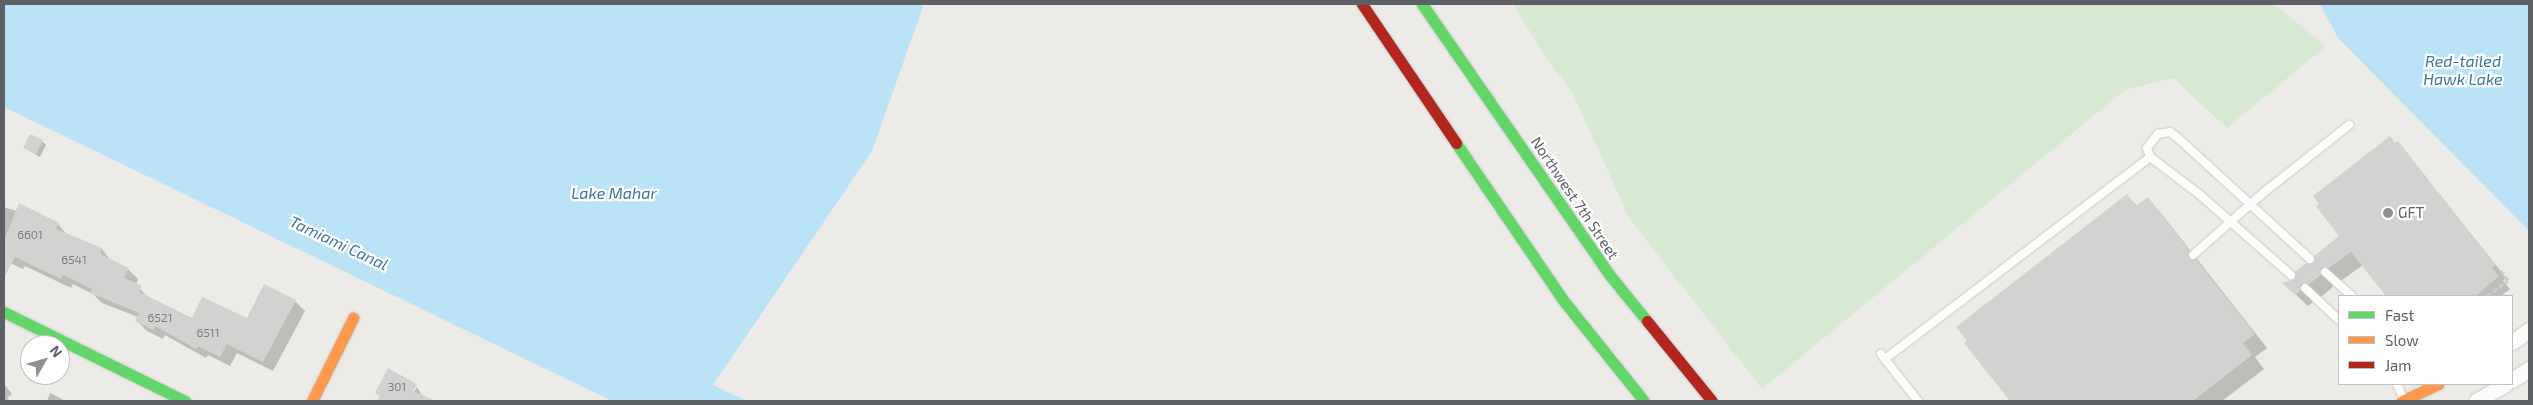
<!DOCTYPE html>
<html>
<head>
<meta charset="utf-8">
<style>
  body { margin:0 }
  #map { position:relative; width:2533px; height:405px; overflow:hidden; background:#edebe7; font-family:"Exo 2",sans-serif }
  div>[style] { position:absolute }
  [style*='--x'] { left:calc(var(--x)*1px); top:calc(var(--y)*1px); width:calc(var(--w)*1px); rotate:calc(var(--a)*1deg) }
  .green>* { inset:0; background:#d7e9d3 }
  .water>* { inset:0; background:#bbe3f8 }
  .shadow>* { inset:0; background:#0003 }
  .building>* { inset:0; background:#d3d2d0 }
  .path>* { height:3px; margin-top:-1.5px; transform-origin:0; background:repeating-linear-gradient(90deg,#c9cecb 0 5px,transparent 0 7.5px) }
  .roads { filter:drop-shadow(0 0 1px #c9cac9) drop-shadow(0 0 1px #c9cac9) }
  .lane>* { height:8px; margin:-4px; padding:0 4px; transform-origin:4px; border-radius:4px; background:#fcfcfb }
  .street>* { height:15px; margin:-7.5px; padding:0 7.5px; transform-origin:7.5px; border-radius:7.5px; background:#fcfcfb }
  .fast>* { height:11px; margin:-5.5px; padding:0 5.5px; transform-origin:5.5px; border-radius:5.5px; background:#63d668 }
  .slow>* { height:11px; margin:-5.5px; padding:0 5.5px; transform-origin:5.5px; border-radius:5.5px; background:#ff974d }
  .jam>* { height:11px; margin:-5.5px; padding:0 5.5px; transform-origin:5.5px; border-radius:5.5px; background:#b3261e }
  .dots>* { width:14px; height:14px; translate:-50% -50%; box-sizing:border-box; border:2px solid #fff; border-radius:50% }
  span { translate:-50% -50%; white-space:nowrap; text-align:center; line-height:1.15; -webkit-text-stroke:4.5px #fff; paint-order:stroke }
  .number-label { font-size:12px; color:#7c7e82 }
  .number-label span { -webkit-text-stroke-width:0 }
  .street-label { font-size:15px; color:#5d6166 }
  .poi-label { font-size:15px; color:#5d6166 }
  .left { translate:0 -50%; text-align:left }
  .water-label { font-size:16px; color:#3c76a0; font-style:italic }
  .frame { position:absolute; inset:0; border:5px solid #5d6166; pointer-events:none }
  .legend { position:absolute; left:2338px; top:295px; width:175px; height:90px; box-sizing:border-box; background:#fff; border:1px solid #bec0c2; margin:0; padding:6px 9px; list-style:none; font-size:15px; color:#5d6166 }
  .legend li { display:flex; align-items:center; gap:10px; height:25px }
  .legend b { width:25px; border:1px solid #bec0c2 }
  .north { position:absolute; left:20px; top:335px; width:50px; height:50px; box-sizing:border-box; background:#fff; border:1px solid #bec0c2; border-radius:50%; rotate:52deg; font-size:14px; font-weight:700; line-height:20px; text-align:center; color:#5d6166 }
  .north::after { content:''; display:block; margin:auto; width:18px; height:22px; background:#8f9193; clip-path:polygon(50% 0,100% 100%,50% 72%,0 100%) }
</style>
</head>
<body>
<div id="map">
  <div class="green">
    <div style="clip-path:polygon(1513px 4px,2274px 4px,2326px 46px,2227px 128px,2173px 78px,2125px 90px,1762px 389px,1629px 218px,1573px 94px,1545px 56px)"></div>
  </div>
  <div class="water">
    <div style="clip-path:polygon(4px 4px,924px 4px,872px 151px,713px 385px,747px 401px,612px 401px,4px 107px)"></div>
    <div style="clip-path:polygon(2320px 4px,2529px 4px,2529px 231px,2338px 38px)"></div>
  </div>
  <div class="shadow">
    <div style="clip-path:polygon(42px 141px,46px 145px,40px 157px,25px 148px)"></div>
    <div style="clip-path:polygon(2398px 142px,2506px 278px,2503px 281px,2510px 289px,2501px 296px,2387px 296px,2363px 265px,2342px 280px,2333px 280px,2332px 288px,2322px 296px,2313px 296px,2312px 303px,2308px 306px,2284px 283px,2296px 280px,2341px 236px)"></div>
    <div style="clip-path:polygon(2126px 196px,2137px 206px,2148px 199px,2160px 212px,2267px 348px,2255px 357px,2264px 369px,2222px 401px,2011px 401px,1966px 343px)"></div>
    <div style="clip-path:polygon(4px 207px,58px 224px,67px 235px,102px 249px,111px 261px,128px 269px,138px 279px,136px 285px,150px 299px,192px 319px,248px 320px,295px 301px,305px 311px,273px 371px,237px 353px,230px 366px,208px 355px,206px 358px,165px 335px,163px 339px,147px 331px,137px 321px,138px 317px,102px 303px,93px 294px,73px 284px,71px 288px,25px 266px,23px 269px,10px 263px,4px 257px)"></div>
    <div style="clip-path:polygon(4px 384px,12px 394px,7px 398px,10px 401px,4px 401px)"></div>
    <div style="clip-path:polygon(417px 387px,423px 397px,432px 401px,378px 401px,381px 397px,377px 393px,411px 397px)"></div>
    <div style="clip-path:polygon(50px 393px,62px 399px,64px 401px,47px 401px)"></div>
  </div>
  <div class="building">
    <div style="clip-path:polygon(30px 134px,43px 140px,36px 154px,23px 148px)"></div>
    <div style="clip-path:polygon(2390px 136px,2395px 143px,2398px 141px,2495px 265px,2492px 268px,2499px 276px,2476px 296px,2386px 296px,2351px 252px,2329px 268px,2321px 268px,2321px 275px,2309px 284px,2301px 284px,2300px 291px,2295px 295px,2282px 283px,2295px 279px,2295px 272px,2306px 263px,2314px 263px,2314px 256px,2339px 236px,2316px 206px,2319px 204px,2313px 196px)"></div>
    <div style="clip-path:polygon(2127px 194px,2136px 206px,2148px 197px,2190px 251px,2189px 258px,2196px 259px,2255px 334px,2243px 343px,2252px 355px,2193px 401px,2010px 401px,1964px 343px,1967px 341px,1956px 327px)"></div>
    <div style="clip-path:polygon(19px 203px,59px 223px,56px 229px,102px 248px,100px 254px,129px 268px,124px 278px,142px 286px,139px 292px,192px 318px,202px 297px,247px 318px,264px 284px,296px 300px,263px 362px,227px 344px,220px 357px,198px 346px,196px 349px,155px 326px,153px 330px,135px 321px,139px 313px,90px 293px,92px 289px,63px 275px,61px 279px,15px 257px,4px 278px,4px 241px)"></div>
    <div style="clip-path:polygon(388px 368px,413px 382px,417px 385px,413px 391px,436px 401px,377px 401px,380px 396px,375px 393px)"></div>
  </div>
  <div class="path">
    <div style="--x:2487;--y:296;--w:26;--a:-37"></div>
    <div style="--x:2508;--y:280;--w:16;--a:-128"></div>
  </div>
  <div class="roads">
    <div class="lane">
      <div style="--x:2193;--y:255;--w:94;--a:-41.5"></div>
      <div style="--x:2263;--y:193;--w:110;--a:-38.3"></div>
      <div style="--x:2325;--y:272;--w:36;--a:42"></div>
      <div style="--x:2291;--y:275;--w:123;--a:-138.6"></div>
      <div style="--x:2199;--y:194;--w:61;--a:-142.9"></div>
      <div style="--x:2150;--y:157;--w:9;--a:-108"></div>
      <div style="--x:2147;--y:148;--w:18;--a:-52"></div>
      <div style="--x:2158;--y:134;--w:12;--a:-9"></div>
      <div style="--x:2170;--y:132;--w:10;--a:37"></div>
      <div style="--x:2178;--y:138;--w:179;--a:42.5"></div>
      <div style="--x:2305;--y:288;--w:47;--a:43.3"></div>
      <div style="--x:1881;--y:354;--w:60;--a:51.8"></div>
      <div style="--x:1885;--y:359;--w:333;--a:-37.3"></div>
      <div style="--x:2397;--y:384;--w:15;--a:67"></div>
    </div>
    <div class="street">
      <div style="--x:2512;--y:342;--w:21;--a:-35"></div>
      <div style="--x:2512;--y:380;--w:20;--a:-33"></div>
      <div style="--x:2476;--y:401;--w:34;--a:-30"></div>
    </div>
    <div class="fast">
      <div style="--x:1422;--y:4;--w:327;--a:55.3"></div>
      <div style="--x:1608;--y:273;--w:62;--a:50.9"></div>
      <div style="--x:1456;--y:143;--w:190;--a:55.7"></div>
      <div style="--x:1563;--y:300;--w:129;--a:51.3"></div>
      <div style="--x:4;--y:312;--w:202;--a:26.2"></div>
    </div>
    <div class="slow">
      <div style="--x:312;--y:401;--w:93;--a:-63.7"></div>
      <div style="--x:2402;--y:401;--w:40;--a:-25"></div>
    </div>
    <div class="jam">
      <div style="--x:1362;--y:4;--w:168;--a:55.9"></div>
      <div style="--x:1647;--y:321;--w:103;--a:50.9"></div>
    </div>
  </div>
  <div class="dots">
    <div style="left:2388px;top:213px;background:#8f9193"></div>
  </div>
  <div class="number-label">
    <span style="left:30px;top:235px">6601</span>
    <span style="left:74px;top:260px">6541</span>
    <span style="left:160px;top:318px">6521</span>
    <span style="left:208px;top:333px">6511</span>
    <span style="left:397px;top:387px">301</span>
  </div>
  <div class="street-label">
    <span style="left:1575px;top:198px;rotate:56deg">Northwest 7th Street</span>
  </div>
  <div class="poi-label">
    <span class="left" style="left:2398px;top:213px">GFT</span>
  </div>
  <div class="water-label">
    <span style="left:2463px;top:70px">Red-tailed<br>Hawk Lake</span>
    <span style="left:614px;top:193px">Lake Mahar</span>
    <span style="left:339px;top:243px;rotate:25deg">Tamiami Canal</span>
  </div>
  <div class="frame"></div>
  <ul class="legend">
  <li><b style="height:6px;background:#63d668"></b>Fast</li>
  <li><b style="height:6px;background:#ff974d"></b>Slow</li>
  <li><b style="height:6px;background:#b3261e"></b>Jam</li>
  </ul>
  <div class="north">N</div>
</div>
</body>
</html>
